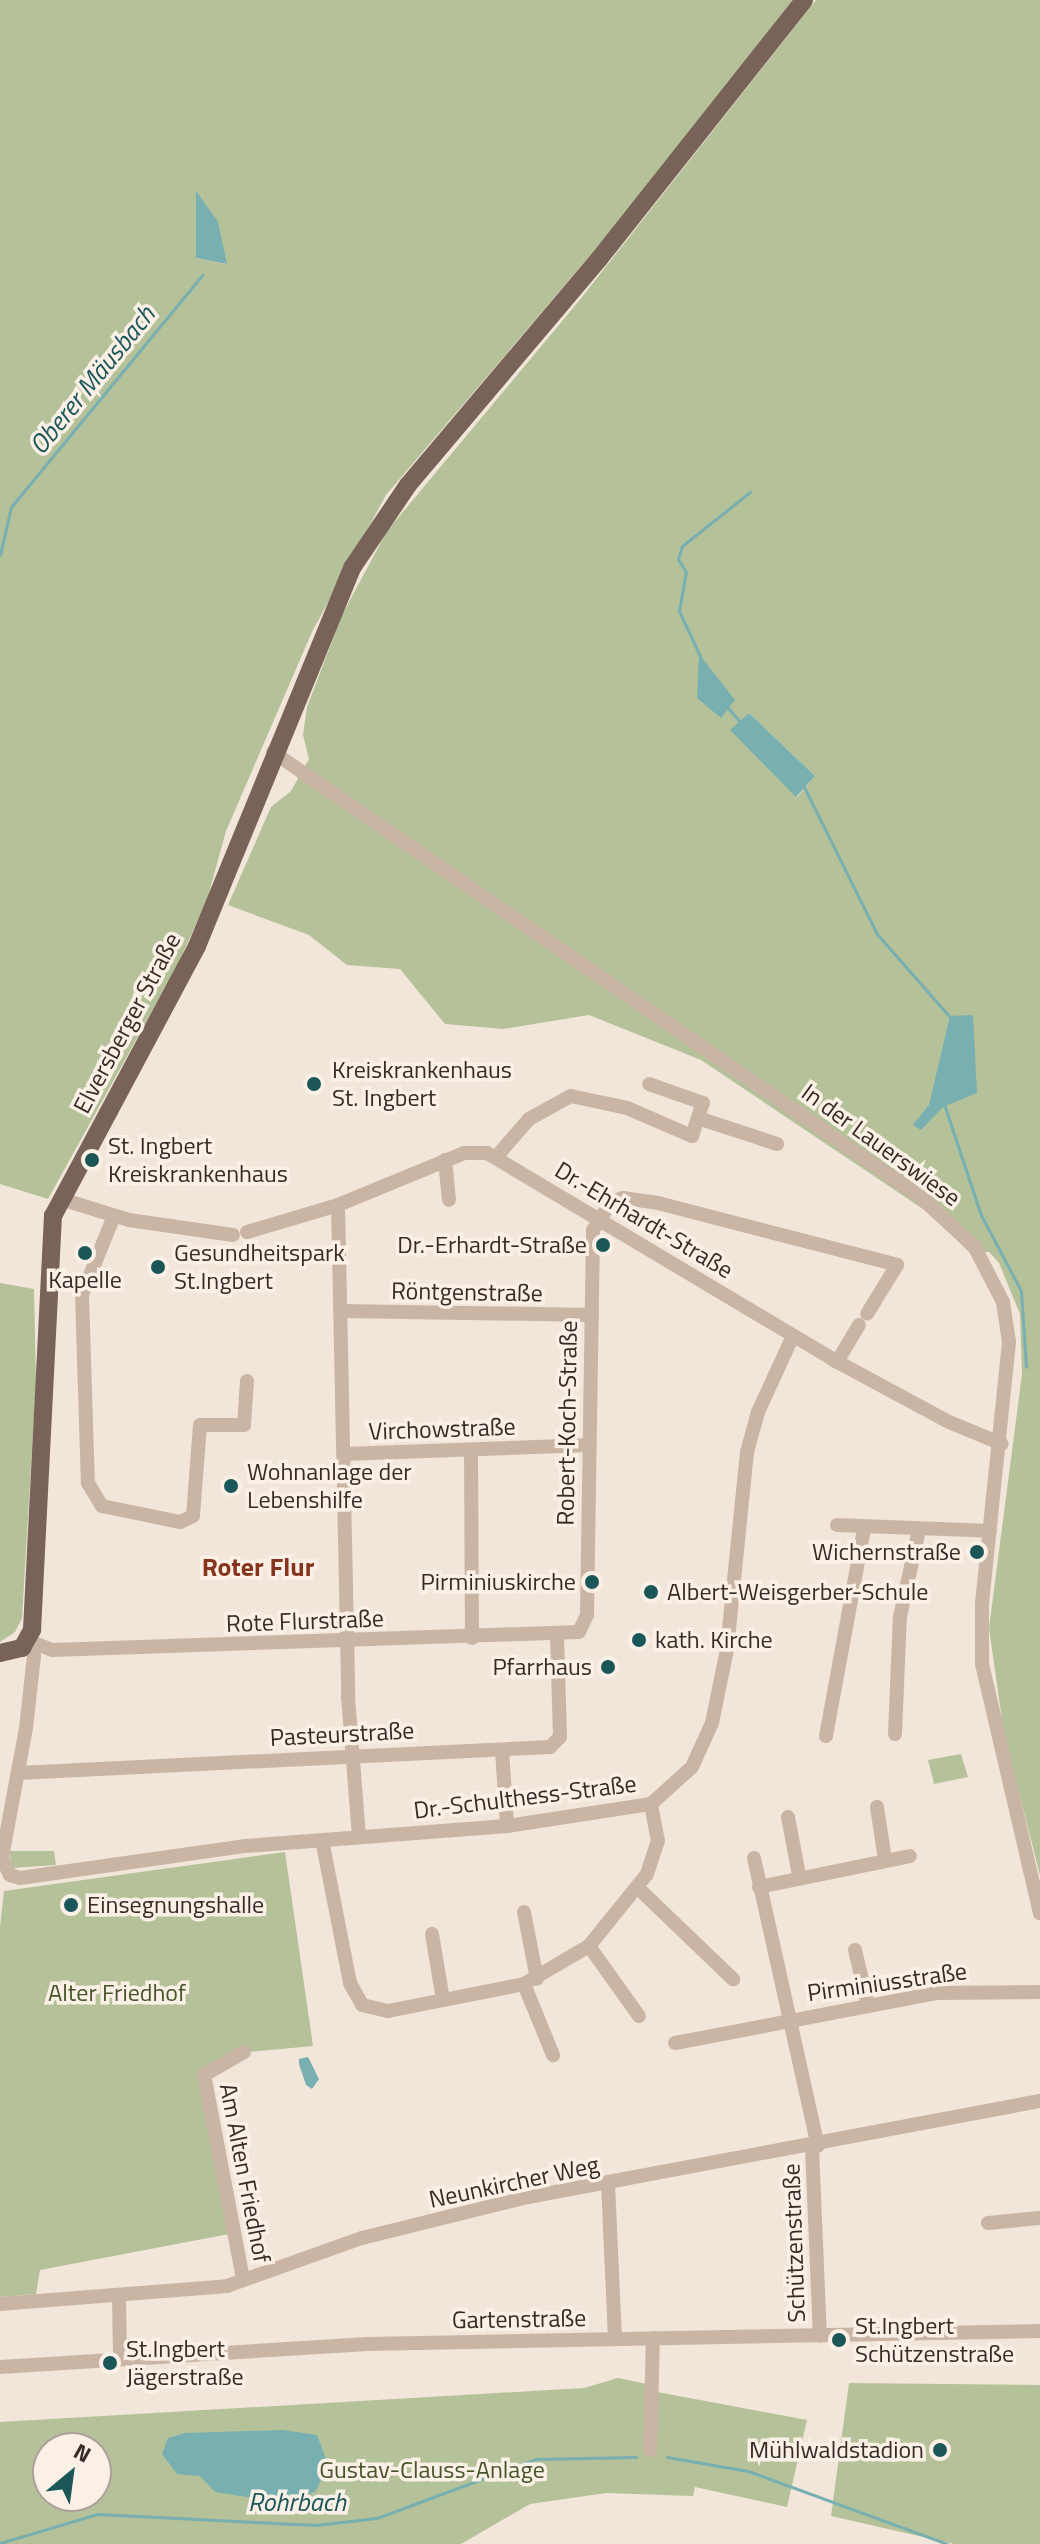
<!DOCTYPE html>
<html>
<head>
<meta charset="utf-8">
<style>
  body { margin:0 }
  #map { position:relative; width:1040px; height:2544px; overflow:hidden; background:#f2e6da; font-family:"Titillium Web",sans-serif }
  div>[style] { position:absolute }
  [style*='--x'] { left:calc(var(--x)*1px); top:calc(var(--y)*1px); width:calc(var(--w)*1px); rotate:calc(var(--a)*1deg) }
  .green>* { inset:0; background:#b5c199 }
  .water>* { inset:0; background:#78afb0 }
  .stream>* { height:3px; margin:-1.5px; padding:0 1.5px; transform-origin:1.5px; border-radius:1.5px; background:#78afb0 }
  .minor>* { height:14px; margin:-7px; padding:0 7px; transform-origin:7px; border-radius:7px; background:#cab5a5 }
  .major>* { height:18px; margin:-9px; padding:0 9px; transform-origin:9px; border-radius:9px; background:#796257 }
  .dots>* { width:22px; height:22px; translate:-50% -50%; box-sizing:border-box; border:4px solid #faf0e6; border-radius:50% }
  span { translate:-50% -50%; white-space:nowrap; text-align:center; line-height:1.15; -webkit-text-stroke:7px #faf0e6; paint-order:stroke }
  .street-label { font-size:24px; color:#362b27 }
  .poi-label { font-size:24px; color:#362b27 }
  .left { translate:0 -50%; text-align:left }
  .right { translate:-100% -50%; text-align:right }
  .park-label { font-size:24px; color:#46552a }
  .water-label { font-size:26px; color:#1b5659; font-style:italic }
  .neighbourhood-label { font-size:26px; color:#87341e; font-weight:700 }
  .north { position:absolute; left:32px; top:2432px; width:80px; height:80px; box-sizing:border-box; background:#faf0e6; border:2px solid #aca19a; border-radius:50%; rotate:29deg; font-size:22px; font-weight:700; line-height:32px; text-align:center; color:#362b27 }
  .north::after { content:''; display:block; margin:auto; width:28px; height:36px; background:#1b5659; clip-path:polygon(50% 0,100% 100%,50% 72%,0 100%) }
</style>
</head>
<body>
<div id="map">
  <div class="green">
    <div style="clip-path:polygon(evenodd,0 0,793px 0,627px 212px,386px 495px,312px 632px,226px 831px,207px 900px,177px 966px,48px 1199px,0 1184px,0 0,200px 218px,226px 264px,196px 258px,200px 218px)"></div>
    <div style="clip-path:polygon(evenodd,816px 0,1040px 0,1040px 1875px,1004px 1734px,989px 1628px,1022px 1374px,1020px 1314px,999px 1263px,989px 1252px,969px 1252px,929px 1213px,701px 1060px,589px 1015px,503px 1029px,445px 1024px,400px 969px,347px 965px,309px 935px,228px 905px,271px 807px,291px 791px,309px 759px,303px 735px,307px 707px,342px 615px,387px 531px,578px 302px,816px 0,749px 713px,815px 776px,797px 797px,731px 730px,749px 713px)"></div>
    <div style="clip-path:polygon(0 1283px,34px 1289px,36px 1382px,22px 1618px,15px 1632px,0 1642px)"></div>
    <div style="clip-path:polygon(961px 1754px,968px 1777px,934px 1784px,928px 1760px)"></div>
    <div style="clip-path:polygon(9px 1851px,54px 1851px,56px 1865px,12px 1868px)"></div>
    <div style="clip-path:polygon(285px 1852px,313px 2046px,238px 2053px,203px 2074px,229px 2234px,40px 2270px,36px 2294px,0 2297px,0 1927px,4px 1891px)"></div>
    <div style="clip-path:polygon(evenodd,618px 2378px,652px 2385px,652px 2391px,807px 2420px,787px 2507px,695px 2487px,693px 2496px,606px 2493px,530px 2504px,461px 2544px,0 2544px,0 2422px,584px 2388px,618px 2378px,48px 2448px,96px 2448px,96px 2496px,48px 2496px,48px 2448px)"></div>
    <div style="clip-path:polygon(849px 2383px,1040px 2385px,1040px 2544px,954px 2544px,831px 2516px)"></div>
  </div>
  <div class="water">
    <div style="clip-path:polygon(196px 191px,218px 222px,227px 264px,196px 258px)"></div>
    <div style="clip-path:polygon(699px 654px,735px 700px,721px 718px,697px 698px)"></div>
    <div style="clip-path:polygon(749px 713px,815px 776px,796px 797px,730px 730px)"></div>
    <div style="clip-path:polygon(973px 1015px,977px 1093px,943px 1107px,921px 1130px,913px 1125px,929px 1105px,950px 1016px)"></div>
    <div style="clip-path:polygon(308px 2057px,319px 2079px,312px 2089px,306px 2085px,299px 2064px,299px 2059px)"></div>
    <div style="clip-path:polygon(283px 2430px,317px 2435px,328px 2464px,316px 2491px,303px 2497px,271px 2501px,215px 2492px,200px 2476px,177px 2474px,162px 2454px,168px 2438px,185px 2433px)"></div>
  </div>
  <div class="stream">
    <div style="--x:0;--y:555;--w:49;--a:-77.1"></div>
    <div style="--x:11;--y:507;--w:301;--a:-50.5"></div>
    <div style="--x:700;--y:656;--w:50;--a:-115"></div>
    <div style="--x:679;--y:611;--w:40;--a:-80"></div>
    <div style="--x:686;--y:572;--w:15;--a:-122"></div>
    <div style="--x:678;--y:559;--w:14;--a:-73"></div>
    <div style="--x:682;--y:546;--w:87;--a:-38.5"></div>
    <div style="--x:728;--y:708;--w:20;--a:49"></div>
    <div style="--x:803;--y:785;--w:166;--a:63.6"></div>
    <div style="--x:877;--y:934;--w:111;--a:48.7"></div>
    <div style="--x:944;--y:1104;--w:117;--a:71.6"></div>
    <div style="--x:981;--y:1215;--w:86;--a:62.2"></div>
    <div style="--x:1021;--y:1291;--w:76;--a:86.2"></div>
    <div style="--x:667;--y:2457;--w:82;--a:9.8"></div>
    <div style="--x:748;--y:2471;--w:212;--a:20.1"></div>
    <div style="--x:0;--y:2543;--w:101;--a:-16.6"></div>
    <div style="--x:97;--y:2514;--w:219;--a:2.9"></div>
    <div style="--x:316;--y:2525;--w:61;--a:-6.5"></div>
    <div style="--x:377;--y:2518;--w:170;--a:-20.4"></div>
    <div style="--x:536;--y:2459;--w:100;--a:-1.1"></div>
  </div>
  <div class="minor">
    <div style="--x:273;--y:752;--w:784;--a:34.5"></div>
    <div style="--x:919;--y:1196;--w:74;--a:42.3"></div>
    <div style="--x:974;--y:1246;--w:63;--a:62.6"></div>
    <div style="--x:1003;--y:1302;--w:40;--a:81.5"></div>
    <div style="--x:1009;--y:1342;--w:263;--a:95.9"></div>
    <div style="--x:982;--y:1604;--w:60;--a:90"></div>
    <div style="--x:982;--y:1664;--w:256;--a:76.9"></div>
    <div style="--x:701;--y:1119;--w:80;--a:18.2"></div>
    <div style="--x:497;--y:1156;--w:49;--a:-49.1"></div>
    <div style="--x:529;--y:1119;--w:48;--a:-28.7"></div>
    <div style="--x:571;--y:1096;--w:57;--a:12.1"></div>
    <div style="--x:627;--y:1108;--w:71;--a:23.3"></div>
    <div style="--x:692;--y:1136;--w:35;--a:-72"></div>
    <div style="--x:703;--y:1103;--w:57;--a:-160.6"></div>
    <div style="--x:445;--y:1160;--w:40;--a:84.3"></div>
    <div style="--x:61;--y:1199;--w:71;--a:17.2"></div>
    <div style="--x:129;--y:1220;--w:105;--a:8.2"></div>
    <div style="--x:338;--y:1205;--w:492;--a:88.8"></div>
    <div style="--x:348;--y:1697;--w:140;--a:85.5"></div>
    <div style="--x:114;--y:1216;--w:85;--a:112.1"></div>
    <div style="--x:82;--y:1295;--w:188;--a:88.2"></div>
    <div style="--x:88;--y:1483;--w:27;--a:59"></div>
    <div style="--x:102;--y:1506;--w:80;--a:11.6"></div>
    <div style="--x:180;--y:1522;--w:14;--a:-25"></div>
    <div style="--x:193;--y:1516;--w:91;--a:-85.6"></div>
    <div style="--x:200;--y:1425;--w:44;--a:0"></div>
    <div style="--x:244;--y:1425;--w:44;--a:-86.1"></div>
    <div style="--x:247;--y:1232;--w:95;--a:-16.5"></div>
    <div style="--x:338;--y:1205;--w:136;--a:-22.4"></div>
    <div style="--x:464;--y:1153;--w:23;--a:0"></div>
    <div style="--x:487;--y:1153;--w:402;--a:30.8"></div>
    <div style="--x:832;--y:1359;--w:133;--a:28.3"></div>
    <div style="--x:949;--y:1422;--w:57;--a:22.5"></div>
    <div style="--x:342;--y:1311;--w:250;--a:0.9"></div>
    <div style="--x:837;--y:1362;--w:43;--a:-59.3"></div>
    <div style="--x:471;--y:1451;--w:187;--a:89.7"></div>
    <div style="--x:344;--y:1454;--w:245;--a:-2.1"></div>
    <div style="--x:837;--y:1525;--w:153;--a:2.2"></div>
    <div style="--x:29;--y:1641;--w:16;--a:72"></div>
    <div style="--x:34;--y:1656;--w:72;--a:96.3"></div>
    <div style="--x:26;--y:1728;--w:132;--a:100.5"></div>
    <div style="--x:2;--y:1858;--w:19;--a:65"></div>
    <div style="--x:10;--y:1875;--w:10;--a:17"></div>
    <div style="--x:20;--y:1878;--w:228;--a:-8.1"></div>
    <div style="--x:246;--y:1846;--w:262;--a:-4.4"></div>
    <div style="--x:507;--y:1826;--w:146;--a:-8.7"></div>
    <div style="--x:651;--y:1804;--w:55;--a:-42.1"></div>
    <div style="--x:692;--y:1767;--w:48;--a:-65.6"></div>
    <div style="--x:712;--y:1723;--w:76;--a:-78.5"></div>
    <div style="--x:727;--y:1649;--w:198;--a:-84.2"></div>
    <div style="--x:747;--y:1452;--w:41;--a:-74.6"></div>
    <div style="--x:758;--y:1412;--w:84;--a:-65.3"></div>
    <div style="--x:29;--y:1641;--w:25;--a:21"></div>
    <div style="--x:52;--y:1650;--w:527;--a:-1.96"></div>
    <div style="--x:579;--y:1632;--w:19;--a:-65"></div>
    <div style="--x:587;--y:1615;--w:385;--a:-89.1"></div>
    <div style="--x:593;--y:1230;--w:33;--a:-57"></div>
    <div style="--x:611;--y:1202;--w:13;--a:-18"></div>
    <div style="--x:623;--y:1198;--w:35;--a:8"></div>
    <div style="--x:658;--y:1203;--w:247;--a:14.5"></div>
    <div style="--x:897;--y:1265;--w:57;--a:121.5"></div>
    <div style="--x:895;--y:1734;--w:117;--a:-87.6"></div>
    <div style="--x:900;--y:1617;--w:89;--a:-77.7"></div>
    <div style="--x:826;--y:1736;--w:211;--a:-79.6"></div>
    <div style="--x:502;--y:1750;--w:76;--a:86.2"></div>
    <div style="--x:18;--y:1773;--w:533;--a:-2.8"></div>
    <div style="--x:550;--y:1747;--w:14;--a:-45"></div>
    <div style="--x:560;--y:1737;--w:103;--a:-91.7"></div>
    <div style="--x:877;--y:1807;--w:54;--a:81.4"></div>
    <div style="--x:788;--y:1817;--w:59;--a:79.3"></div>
    <div style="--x:322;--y:1840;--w:146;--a:78.9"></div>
    <div style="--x:350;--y:1983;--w:25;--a:61"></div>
    <div style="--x:362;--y:2005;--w:27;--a:13"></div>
    <div style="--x:388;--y:2011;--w:139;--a:-11.2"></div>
    <div style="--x:524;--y:1984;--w:75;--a:-30.3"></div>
    <div style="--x:589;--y:1946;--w:92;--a:-51.1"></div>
    <div style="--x:647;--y:1874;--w:35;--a:-72"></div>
    <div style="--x:658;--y:1841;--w:38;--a:-101"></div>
    <div style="--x:754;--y:1858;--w:295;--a:77.5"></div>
    <div style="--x:759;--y:1887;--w:154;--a:-11.6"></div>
    <div style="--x:638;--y:1888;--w:132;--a:43.8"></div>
    <div style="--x:524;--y:1912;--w:68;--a:79"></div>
    <div style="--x:432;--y:1934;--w:67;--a:80.5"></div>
    <div style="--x:589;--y:1946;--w:86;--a:54.5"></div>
    <div style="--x:855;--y:1950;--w:57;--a:76.7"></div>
    <div style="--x:524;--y:1984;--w:77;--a:67.8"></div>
    <div style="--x:675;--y:2043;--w:267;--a:-10.8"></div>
    <div style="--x:937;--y:1993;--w:103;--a:-0.6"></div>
    <div style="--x:812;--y:2147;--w:189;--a:87.6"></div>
    <div style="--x:608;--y:2184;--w:155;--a:87.4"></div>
    <div style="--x:988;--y:2223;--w:52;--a:-5.5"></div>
    <div style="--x:243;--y:2279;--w:208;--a:-100.8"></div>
    <div style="--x:204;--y:2075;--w:46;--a:-29.9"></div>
    <div style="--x:119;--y:2299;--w:60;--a:89"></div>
    <div style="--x:0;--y:2304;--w:228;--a:-4.5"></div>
    <div style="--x:227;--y:2286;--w:143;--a:-19.6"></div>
    <div style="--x:362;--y:2238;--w:171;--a:-13.9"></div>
    <div style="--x:528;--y:2197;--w:521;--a:-10.62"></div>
    <div style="--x:0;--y:2367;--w:368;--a:-3.6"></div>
    <div style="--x:367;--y:2344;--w:673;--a:-1.11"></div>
    <div style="--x:650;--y:2450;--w:112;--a:-88.5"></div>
  </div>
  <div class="major">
    <div style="--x:0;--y:1653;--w:23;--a:-13"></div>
    <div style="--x:22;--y:1648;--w:21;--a:-61"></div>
    <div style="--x:32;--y:1630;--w:415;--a:-87.1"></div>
    <div style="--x:53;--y:1216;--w:306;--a:-61.9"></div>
    <div style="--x:197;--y:946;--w:409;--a:-67.7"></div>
    <div style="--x:352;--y:568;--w:100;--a:-56"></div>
    <div style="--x:408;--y:485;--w:296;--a:-49.8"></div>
    <div style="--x:599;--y:259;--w:330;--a:-51.6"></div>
  </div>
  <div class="dots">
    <div style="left:314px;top:1084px;background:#1b5659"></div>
    <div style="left:92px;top:1160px;background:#1b5659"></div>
    <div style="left:603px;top:1245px;background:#1b5659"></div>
    <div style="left:85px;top:1253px;background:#1b5659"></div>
    <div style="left:158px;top:1267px;background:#1b5659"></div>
    <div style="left:231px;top:1486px;background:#1b5659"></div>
    <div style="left:977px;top:1552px;background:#1b5659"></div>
    <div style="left:592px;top:1582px;background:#1b5659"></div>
    <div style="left:651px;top:1592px;background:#1b5659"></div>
    <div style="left:639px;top:1640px;background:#1b5659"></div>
    <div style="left:608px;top:1667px;background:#1b5659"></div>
    <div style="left:71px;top:1905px;background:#1b5659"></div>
    <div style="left:839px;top:2340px;background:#1b5659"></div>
    <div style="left:110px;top:2363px;background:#1b5659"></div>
    <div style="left:940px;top:2450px;background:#1b5659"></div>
  </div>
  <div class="street-label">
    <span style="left:127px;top:1023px;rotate:-62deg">Elversberger Straße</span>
    <span style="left:881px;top:1145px;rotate:36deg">In der Lauerswiese</span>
    <span style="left:644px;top:1220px;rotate:31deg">Dr.-Ehrhardt-Straße</span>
    <span style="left:467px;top:1292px;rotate:1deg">Röntgenstraße</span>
    <span style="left:567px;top:1423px;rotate:-89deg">Robert-Koch-Straße</span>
    <span style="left:442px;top:1429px;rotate:-2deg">Virchowstraße</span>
    <span style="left:305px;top:1621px;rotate:-2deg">Rote Flurstraße</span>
    <span style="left:342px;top:1734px;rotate:-3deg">Pasteurstraße</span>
    <span style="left:525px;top:1797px;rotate:-7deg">Dr.-Schulthess-Straße</span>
    <span style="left:887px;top:1982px;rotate:-8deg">Pirminiusstraße</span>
    <span style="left:245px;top:2173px;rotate:79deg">Am Alten Friedhof</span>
    <span style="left:514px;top:2182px;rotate:-12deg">Neunkircher Weg</span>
    <span style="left:794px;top:2243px;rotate:-92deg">Schützenstraße</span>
    <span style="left:519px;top:2319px;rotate:-1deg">Gartenstraße</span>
  </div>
  <div class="poi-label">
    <span class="left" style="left:332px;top:1084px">Kreiskrankenhaus<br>St. Ingbert</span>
    <span class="left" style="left:108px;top:1160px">St. Ingbert<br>Kreiskrankenhaus</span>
    <span class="right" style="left:587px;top:1245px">Dr.-Erhardt-Straße</span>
    <span class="left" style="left:174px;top:1267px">Gesundheitspark<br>St.Ingbert</span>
    <span style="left:85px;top:1280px">Kapelle</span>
    <span class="left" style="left:247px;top:1486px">Wohnanlage der<br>Lebenshilfe</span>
    <span class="right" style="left:961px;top:1552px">Wichernstraße</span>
    <span class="right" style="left:576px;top:1582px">Pirminiuskirche</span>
    <span class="left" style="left:667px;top:1592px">Albert-Weisgerber-Schule</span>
    <span class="left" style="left:655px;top:1640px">kath. Kirche</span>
    <span class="right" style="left:592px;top:1667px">Pfarrhaus</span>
    <span class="left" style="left:87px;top:1905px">Einsegnungshalle</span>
    <span class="left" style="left:855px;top:2340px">St.Ingbert<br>Schützenstraße</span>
    <span class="left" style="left:126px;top:2363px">St.Ingbert<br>Jägerstraße</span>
    <span class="right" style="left:924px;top:2450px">Mühlwaldstadion</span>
  </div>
  <div class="park-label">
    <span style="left:117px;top:1993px">Alter Friedhof</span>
    <span style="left:432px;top:2470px">Gustav-Clauss-Anlage</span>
  </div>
  <div class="water-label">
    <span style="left:92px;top:380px;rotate:-51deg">Oberer Mäusbach</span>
    <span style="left:297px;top:2502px">Rohrbach</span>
  </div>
  <div class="neighbourhood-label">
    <span style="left:258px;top:1567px">Roter Flur</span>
  </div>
  <div class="north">N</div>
</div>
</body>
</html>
